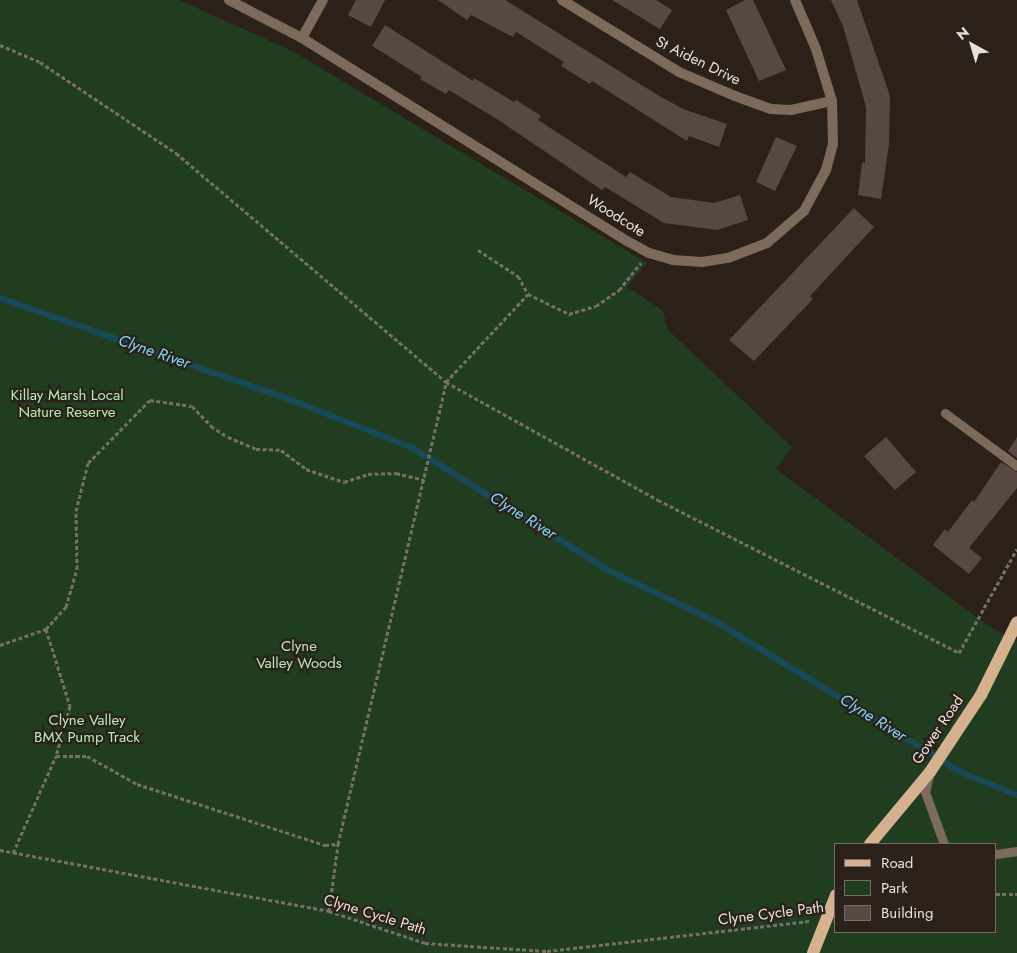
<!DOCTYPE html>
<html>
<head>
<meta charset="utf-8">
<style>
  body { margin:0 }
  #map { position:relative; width:1017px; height:953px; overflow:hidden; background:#2c2118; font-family:Jost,sans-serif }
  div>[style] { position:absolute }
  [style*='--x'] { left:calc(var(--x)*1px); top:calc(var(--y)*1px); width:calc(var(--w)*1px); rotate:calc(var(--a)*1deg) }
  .green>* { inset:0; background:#203e1f }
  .stream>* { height:5.5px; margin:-2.75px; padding:0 2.75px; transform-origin:2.75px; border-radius:2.75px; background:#174958 }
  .building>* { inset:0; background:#584842 }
  .path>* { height:3px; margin-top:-1.5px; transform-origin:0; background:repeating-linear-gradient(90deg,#776e66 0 4px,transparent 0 6.5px) }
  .service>* { height:9px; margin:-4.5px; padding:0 4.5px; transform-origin:4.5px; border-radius:4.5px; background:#7c6a5a }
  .minor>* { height:10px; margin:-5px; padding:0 5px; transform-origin:5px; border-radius:5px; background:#7c6a5a }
  .primary>* { height:12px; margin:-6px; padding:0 6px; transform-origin:6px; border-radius:6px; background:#d6b190 }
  span { translate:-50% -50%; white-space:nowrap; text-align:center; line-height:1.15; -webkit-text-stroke:4.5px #2c2118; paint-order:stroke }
  .street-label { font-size:15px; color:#e8e0db }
  .park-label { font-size:15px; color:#b2ecae }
  .water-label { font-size:16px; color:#79dafc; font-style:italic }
  .legend { position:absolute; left:834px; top:843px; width:162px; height:90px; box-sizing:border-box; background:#2c2118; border:1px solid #776d66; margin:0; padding:6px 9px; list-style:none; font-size:15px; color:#e8e0db }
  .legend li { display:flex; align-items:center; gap:10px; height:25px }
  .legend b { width:25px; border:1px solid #776d66 }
  .north { position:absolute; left:947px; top:20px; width:50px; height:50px; -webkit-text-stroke:4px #2c2118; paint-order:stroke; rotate:321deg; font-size:14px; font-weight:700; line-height:20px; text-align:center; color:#e8e0db }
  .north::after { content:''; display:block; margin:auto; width:18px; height:22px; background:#e8e0db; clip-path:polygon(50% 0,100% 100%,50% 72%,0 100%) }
</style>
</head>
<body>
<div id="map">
  <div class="green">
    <div style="clip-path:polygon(evenodd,0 0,179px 0,292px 51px,647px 263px,627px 287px,663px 311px,668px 330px,792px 447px,776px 469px,989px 626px,1017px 641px,1017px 953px,0 953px,0 0,836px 844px,996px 844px,996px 932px,836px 932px,836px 844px)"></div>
  </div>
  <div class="stream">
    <div style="--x:0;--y:298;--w:317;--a:19.3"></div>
    <div style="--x:299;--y:403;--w:123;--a:21.5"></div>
    <div style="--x:413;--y:448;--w:230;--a:32"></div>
    <div style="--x:608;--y:570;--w:121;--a:25.5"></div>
    <div style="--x:717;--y:622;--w:284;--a:31.6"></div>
    <div style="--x:959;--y:771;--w:63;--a:22.5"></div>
  </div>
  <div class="building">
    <div style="clip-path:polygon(356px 0,385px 0,371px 27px,348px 15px)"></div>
    <div style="clip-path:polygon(438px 0,505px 0,656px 94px,683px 109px,727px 124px,719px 147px,689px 136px,687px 141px,592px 81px,590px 84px,561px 66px,564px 62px,516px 32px,513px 37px,471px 15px,467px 20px)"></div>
    <div style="clip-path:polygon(612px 0,656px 0,672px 10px,660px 29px)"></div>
    <div style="clip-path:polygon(745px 0,753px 0,786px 70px,759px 81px,726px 10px)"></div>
    <div style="clip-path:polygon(831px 0,857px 0,890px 96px,889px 144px,881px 199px,858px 195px,862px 162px,865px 163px,866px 107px,843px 26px)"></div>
    <div style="clip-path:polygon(385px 25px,473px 81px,474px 78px,514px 102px,516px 100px,541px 116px,538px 120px,626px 177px,630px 172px,671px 197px,714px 203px,740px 195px,748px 220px,717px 230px,664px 223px,605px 187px,602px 190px,500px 121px,449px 90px,446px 94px,420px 79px,422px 77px,372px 46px)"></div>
    <div style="clip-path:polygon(776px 137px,797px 146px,775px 191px,756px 182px)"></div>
    <div style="clip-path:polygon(854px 208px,874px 227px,810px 296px,813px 299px,754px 361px,729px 340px)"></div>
    <div style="clip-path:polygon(886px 437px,916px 472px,895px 490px,864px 456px)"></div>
    <div style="clip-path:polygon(1017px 437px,1017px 458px,1008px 451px)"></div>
    <div style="clip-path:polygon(1001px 462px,1017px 472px,1017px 488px,969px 548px,982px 558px,969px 574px,933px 545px,945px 529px,948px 532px,972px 500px,974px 502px)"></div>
  </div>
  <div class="path">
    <div style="--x:0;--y:45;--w:43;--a:23"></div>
    <div style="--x:40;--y:62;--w:164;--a:33.8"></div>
    <div style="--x:176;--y:153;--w:354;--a:40.3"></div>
    <div style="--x:446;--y:382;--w:243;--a:29.1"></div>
    <div style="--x:658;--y:500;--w:338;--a:26.9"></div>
    <div style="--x:959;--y:653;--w:119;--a:-60.9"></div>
    <div style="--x:478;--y:250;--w:48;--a:33"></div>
    <div style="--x:518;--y:276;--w:21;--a:61"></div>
    <div style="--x:46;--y:629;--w:81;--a:72.7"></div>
    <div style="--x:70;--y:706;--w:52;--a:105.6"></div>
    <div style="--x:0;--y:645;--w:49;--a:-19.2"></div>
    <div style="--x:46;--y:629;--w:30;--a:-48"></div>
    <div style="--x:66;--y:607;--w:40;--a:-74"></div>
    <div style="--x:77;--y:569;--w:58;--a:-91"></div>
    <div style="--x:76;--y:511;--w:49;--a:-76"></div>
    <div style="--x:88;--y:463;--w:88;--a:-45.5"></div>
    <div style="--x:150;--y:400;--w:42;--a:8.1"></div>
    <div style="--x:192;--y:406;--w:28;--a:46"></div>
    <div style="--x:211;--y:426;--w:20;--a:33"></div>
    <div style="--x:228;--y:437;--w:30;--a:23"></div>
    <div style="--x:256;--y:449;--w:25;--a:2"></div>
    <div style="--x:281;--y:450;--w:31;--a:37"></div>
    <div style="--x:306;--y:469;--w:40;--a:18.9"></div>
    <div style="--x:344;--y:482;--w:25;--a:-18"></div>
    <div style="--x:368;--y:474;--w:28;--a:-2"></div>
    <div style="--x:396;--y:473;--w:29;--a:14"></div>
    <div style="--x:0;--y:850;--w:335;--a:10.5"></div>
    <div style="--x:329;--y:911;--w:101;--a:18.4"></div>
    <div style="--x:425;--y:943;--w:122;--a:3.8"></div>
    <div style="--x:547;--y:951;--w:264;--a:-6.5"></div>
    <div style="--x:13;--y:853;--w:106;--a:-66.1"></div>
    <div style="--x:56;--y:756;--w:31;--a:0"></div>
    <div style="--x:87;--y:756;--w:57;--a:29.2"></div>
    <div style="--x:137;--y:784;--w:198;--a:18"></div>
    <div style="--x:325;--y:845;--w:13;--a:-4"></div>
    <div style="--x:996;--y:894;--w:21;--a:0"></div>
    <div style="--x:329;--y:911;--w:68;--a:-82.3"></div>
    <div style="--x:338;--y:844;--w:474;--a:-76.8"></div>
    <div style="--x:446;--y:382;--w:120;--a:-47"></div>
    <div style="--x:528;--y:294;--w:46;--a:26"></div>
    <div style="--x:569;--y:314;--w:28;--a:-17"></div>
    <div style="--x:596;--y:306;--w:28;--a:-35"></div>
    <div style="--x:619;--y:290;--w:35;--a:-51"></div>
  </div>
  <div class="service">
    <div style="--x:945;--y:413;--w:89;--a:36.4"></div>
    <div style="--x:929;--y:775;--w:17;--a:103"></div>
    <div style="--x:925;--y:792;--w:55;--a:69.9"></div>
    <div style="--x:996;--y:854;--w:21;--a:-8"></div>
  </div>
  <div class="minor">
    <div style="--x:229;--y:0;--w:82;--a:27.5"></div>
    <div style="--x:302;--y:38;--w:385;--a:32"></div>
    <div style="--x:629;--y:242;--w:23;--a:29"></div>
    <div style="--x:649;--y:253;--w:25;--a:16"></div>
    <div style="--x:673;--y:260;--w:29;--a:4"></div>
    <div style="--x:702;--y:262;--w:26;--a:-9"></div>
    <div style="--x:728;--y:258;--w:42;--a:-21"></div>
    <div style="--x:767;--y:243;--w:49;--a:-40.9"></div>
    <div style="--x:804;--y:211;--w:47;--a:-61.8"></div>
    <div style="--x:826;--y:170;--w:27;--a:-75"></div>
    <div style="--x:833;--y:144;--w:43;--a:-91.3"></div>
    <div style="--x:832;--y:101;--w:54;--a:-107.1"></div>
    <div style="--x:816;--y:49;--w:53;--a:-113.2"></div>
    <div style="--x:562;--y:0;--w:137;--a:31.6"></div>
    <div style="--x:679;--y:72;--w:61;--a:23.2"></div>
    <div style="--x:735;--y:96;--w:38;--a:20"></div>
    <div style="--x:771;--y:109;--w:20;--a:3"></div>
    <div style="--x:791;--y:110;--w:42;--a:-12.4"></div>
    <div style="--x:302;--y:38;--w:43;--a:-61.1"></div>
  </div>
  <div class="primary">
    <div style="--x:870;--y:844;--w:94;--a:-50.2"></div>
    <div style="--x:930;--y:772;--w:92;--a:-56.5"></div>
    <div style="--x:981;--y:695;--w:81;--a:-63.7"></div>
    <div style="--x:813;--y:953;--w:62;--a:-68.4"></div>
  </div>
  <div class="street-label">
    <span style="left:698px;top:61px;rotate:26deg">St Aiden Drive</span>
    <span style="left:616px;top:216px;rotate:32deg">Woodcote</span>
    <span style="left:938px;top:730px;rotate:-56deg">Gower Road</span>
    <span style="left:771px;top:914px;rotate:-7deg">Clyne Cycle Path</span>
    <span style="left:375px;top:915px;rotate:17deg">Clyne Cycle Path</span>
  </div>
  <div class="park-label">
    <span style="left:67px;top:404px">Killay Marsh Local<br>Nature Reserve</span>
    <span style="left:299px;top:655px">Clyne<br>Valley Woods</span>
    <span style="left:87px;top:729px">Clyne Valley<br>BMX Pump Track</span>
  </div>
  <div class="water-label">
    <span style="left:154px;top:352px;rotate:19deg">Clyne River</span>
    <span style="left:523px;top:516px;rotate:32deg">Clyne River</span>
    <span style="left:873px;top:718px;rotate:32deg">Clyne River</span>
  </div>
  <ul class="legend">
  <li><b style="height:6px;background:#d6b190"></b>Road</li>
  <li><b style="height:14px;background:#203e1f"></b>Park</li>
  <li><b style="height:14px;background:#584842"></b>Building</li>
  </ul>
  <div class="north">N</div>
</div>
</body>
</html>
